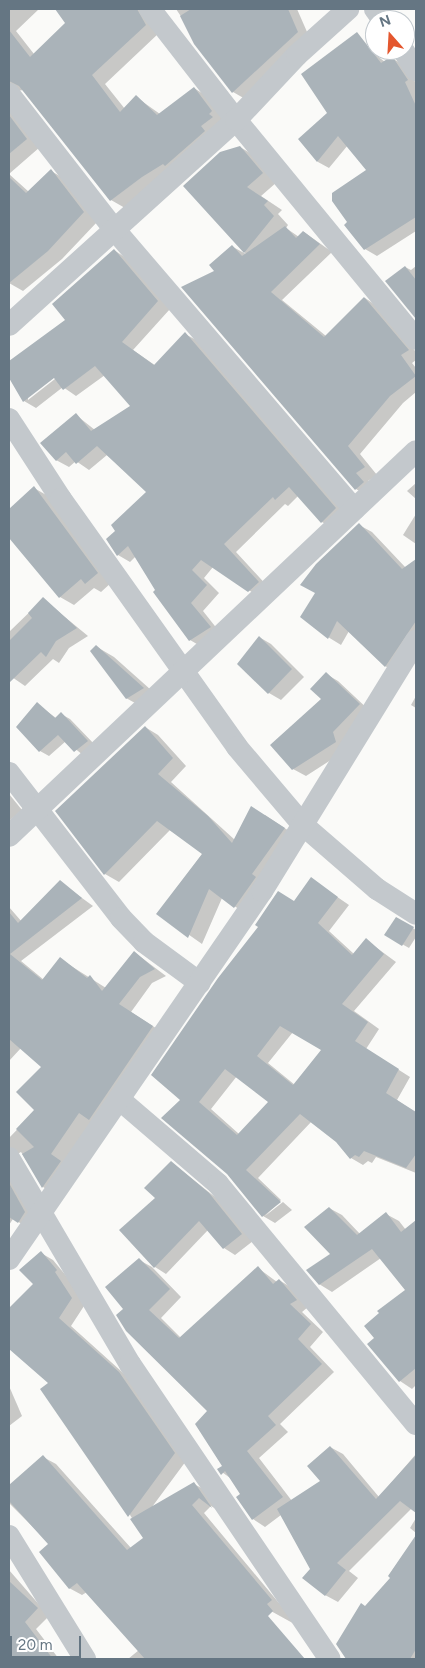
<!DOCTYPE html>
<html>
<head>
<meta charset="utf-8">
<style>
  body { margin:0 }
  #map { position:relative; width:425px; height:1668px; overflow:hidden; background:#fafaf8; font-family:Figtree,sans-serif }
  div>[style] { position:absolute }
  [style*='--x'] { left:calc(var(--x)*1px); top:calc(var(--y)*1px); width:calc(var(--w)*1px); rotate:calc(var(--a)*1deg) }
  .shadow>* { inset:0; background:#0003 }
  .building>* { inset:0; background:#aab3b9 }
  .minor>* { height:22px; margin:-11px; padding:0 11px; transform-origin:11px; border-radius:11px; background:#c3c8cc }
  span { translate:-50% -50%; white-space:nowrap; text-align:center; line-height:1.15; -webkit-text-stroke:5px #fff; paint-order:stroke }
  .frame { position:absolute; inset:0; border:10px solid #657683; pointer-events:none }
  .north { position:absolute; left:365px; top:10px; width:50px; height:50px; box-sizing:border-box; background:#fff; border:1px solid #c1c8cd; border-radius:50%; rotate:341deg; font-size:14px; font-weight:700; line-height:20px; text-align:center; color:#657683 }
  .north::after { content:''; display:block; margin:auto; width:18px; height:22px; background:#e4572e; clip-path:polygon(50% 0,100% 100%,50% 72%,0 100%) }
  .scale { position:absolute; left:10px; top:1636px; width:71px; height:22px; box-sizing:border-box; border:2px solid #657683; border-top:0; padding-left:6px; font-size:15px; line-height:18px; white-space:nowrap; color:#657683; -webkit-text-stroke:4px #fff; paint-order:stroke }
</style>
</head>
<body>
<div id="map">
  <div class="shadow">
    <div style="clip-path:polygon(9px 9px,39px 9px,16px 31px,34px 54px,67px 23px,57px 9px,152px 9px,159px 33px,105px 84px,125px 109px,136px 97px,160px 114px,194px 88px,208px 97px,225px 119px,125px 208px,111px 200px,24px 90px,16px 91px,40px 147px,9px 174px)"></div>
    <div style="clip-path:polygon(176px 9px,297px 9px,311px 41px,247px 100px,233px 92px,195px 43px,194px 36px)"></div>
    <div style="clip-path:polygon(367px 48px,385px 62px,392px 58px,403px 65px,416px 83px,416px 231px,377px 256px,365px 249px,349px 222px,367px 170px,348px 145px,329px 168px,318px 162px,300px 139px,329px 113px)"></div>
    <div style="clip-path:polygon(240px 147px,255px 156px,277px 182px,261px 196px,282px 210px,278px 214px,288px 225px,286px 228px,299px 237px,304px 232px,332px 252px,282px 300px,326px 336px,365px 298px,377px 306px,416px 352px,416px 360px,412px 363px,416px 368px,416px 392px,403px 403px,360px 454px,377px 475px,368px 481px,376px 490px,369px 497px,356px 489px,183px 287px,216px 272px,233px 247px,246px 254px,185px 186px)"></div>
    <div style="clip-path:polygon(51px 171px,65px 179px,98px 221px,62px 259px,23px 291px,9px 283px,9px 174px,29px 192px)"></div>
    <div style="clip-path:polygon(evenodd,114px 250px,126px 258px,170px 309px,133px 350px,156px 366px,185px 334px,198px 341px,348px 516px,334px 529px,322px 522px,298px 496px,288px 506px,285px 504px,236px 552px,270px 589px,261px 598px,213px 567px,204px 578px,219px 593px,203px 611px,222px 635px,202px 647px,190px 640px,136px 556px,130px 562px,118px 555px,117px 531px,148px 492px,107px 455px,89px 470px,76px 461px,69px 467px,56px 460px,76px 415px,95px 430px,131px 406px,105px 375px,76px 396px,63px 387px,36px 408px,24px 401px,9px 376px,9px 363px,66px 320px,114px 250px,58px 373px,60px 375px,28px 400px,28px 397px,58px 373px)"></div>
    <div style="clip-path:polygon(416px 266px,416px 317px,387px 281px,405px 267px,411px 270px)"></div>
    <div style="clip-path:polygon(416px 483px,416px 499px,407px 491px)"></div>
    <div style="clip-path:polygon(34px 488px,48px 496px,112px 582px,101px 592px,94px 588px,74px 605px,60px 597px,9px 536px,9px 510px)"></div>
    <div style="clip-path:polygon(416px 514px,416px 544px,403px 535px)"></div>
    <div style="clip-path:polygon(359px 525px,372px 532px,406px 568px,411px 564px,416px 567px,416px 644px,398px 673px,385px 666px,349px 631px,341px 645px,328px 637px)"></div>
    <div style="clip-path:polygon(43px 599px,88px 636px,69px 648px,59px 663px,53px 659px,25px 686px,9px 675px,9px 632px)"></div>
    <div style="clip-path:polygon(259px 637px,271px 644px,304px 677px,281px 700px,269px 693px,238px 664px)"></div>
    <div style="clip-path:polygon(97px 647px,114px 657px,160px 698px,144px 708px,126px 698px)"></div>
    <div style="clip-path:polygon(326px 674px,338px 681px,371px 712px,348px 749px,306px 776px,293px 769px,323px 699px)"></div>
    <div style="clip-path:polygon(416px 696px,416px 708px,411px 705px)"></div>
    <div style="clip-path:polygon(37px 704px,56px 718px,61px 714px,70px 719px,96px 746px,84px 756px,66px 741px,49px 756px,40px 751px,17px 727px)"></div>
    <div style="clip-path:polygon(145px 727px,158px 735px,186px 766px,171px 782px,235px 840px,265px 815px,298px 837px,248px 915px,222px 898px,202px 944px,158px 913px,203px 853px,170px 830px,119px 882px,105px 874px,57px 811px)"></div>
    <div style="clip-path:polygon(9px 794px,22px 810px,9px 821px)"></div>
    <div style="clip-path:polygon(evenodd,311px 879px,349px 905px,329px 931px,354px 954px,366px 940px,396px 962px,354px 1011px,379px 1029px,366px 1049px,410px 1077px,397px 1100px,416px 1113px,416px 1173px,376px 1157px,372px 1163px,368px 1161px,363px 1165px,351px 1158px,336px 1141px,312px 1121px,258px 1178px,281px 1200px,265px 1216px,283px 1202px,292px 1210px,275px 1223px,263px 1216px,227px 1173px,182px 1099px,311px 879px,293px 1032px,323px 1050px,295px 1085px,268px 1063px,293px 1032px,311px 879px,237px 1076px,270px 1102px,239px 1134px,211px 1109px,237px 1076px)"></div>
    <div style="clip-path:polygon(60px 882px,93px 906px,21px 961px,44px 980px,60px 959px,106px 988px,134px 952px,166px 976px,152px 983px,131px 1012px,165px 1034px,55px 1194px,43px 1187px,21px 1152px,10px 1158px,37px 1220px,31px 1229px,13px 1219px,9px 1225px,9px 1138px,36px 1110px,43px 1067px,21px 1048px,9px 1061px,9px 907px,22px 922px)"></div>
    <div style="clip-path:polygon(396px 918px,416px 930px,416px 937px,409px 948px,386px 935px)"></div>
    <div style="clip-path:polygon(171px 1162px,220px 1201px,253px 1241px,235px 1255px,224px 1248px,208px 1230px,166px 1274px,155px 1267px,121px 1230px,157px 1198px)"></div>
    <div style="clip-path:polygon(329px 1208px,342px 1215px,360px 1234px,386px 1214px,399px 1221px,406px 1230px,416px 1222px,416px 1385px,412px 1389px,400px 1381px,376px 1338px,407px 1290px,381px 1258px,332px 1292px,319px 1284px,332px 1254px)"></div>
    <div style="clip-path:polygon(41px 1253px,53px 1260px,68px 1278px,84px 1306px,71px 1326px,131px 1380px,186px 1461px,152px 1507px,194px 1484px,207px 1491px,221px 1512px,211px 1506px,204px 1513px,298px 1626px,260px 1605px,257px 1610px,304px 1659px,128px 1659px,139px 1650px,87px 1592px,82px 1595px,69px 1588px,50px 1544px,9px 1503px,9px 1487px,43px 1457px,56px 1464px,131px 1548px,144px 1538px,50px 1383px,9px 1347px,9px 1334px,13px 1332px,9px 1327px,9px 1310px,35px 1284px)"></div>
    <div style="clip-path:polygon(139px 1260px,152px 1267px,181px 1297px,161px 1318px,181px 1338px,258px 1268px,277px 1282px,279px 1280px,292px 1288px,308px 1307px,302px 1312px,323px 1332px,310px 1347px,334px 1372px,280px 1424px,288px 1432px,259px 1458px,292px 1501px,322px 1481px,330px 1447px,343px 1454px,379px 1497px,416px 1454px,416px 1511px,412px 1508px,349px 1571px,358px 1578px,338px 1602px,325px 1595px,281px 1515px,265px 1527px,253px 1519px,233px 1480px,219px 1470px,224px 1467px,209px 1411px,125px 1309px)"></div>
    <div style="clip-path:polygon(9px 1386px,22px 1416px,9px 1426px)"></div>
    <div style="clip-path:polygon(416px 1518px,416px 1533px,410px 1528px)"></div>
    <div style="clip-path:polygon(416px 1537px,416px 1659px,348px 1659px,337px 1644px,392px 1577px,389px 1575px)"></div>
    <div style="clip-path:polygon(9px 1570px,49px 1616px,36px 1629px,59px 1659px,9px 1659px)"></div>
  </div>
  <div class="building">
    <div style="clip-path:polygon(55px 9px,137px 9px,146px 25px,92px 75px,120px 112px,136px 95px,157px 115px,194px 87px,212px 111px,209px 114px,213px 117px,201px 126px,205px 131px,165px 166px,163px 164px,142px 177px,110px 201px,19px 86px,9px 81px,9px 30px,30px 57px,65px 23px)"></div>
    <div style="clip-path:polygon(191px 9px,288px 9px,298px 32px,232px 93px,194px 44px,180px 16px)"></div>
    <div style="clip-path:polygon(357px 32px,381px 63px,392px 56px,408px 80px,405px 82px,416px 106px,416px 217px,364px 250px,344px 225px,347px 222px,332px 201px,332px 193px,366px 170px,338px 136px,317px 162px,298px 139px,327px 113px,301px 74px)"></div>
    <div style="clip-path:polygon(9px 115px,27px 139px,9px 154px)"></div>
    <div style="clip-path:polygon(240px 146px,263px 173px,247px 187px,268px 201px,264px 205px,274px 216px,244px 253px,183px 186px,220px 152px)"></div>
    <div style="clip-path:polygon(51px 169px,84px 212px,48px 251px,9px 283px,9px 177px,26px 193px)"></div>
    <div style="clip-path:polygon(285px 226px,296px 238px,303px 231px,320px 244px,271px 292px,324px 337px,364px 297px,409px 350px,401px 355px,416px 376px,390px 396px,348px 446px,365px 467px,356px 473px,364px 482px,355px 490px,181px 287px,214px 271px,209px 265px,232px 245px,242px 256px)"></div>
    <div style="clip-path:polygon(114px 249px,158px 301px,122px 342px,154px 365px,185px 332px,336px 508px,321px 523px,289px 487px,275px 500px,273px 497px,224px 544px,259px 582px,248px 592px,201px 560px,192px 570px,207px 585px,191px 603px,211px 627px,189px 641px,153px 592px,155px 590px,128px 546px,117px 556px,106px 539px,115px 531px,111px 525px,146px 492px,97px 446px,76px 464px,66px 452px,56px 461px,40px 443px,76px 413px,91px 431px,130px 406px,95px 366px,63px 390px,54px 378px,23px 402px,9px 378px,9px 361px,65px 320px,52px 304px)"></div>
    <div style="clip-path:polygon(405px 266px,416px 280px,416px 319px,385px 281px)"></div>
    <div style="clip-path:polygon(34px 486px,98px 573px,85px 584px,81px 579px,59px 598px,9px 538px,9px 509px)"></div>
    <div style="clip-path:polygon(359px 523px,402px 569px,416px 559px,416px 621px,385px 667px,337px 621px,328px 639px,300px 617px,315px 593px,300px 585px,316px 564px)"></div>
    <div style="clip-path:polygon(43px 597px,77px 628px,56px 641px,46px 657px,41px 652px,9px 683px,9px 641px,32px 618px,28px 613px)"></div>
    <div style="clip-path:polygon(259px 636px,292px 669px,268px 694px,237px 664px)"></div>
    <div style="clip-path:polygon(96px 645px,144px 688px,126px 699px,90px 651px)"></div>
    <div style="clip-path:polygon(326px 672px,360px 704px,333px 732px,336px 742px,292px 770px,270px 745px,321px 699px,310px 689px)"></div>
    <div style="clip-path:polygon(37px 702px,55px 718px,61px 712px,88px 741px,74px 752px,58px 735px,39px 752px,16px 727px)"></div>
    <div style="clip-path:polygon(145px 726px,173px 758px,158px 774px,208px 816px,232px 843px,251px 806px,285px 828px,252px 874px,256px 877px,234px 908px,209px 889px,188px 938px,156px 914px,202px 854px,157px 821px,104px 875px,55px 811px)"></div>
    <div style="clip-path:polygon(evenodd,311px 877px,338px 897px,318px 923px,352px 955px,366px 938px,384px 954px,342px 1004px,368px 1022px,355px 1041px,399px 1069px,386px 1093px,416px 1112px,416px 1154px,406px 1168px,364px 1151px,359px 1157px,355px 1155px,350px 1159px,336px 1142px,300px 1114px,246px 1170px,281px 1202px,262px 1217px,227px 1174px,161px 1118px,180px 1100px,151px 1075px,218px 978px,258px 927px,255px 925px,278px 891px,294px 901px,311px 877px,280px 1026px,321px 1050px,293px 1085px,257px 1056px,280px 1026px,311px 877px,225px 1069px,268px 1102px,237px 1135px,199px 1102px,225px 1069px)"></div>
    <div style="clip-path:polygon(60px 880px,82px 898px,10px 954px,42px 980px,60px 957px,87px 978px,90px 975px,102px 991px,134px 951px,155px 969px,140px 977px,119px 1004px,153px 1026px,89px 1120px,79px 1113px,51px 1154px,61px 1161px,42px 1188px,22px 1154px,34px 1147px,16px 1129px,34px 1110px,16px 1092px,41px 1067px,9px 1039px,9px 912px,18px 923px)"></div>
    <div style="clip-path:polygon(396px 917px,414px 927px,402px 946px,384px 935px)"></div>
    <div style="clip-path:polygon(171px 1161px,209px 1193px,242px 1234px,223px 1249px,199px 1221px,154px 1268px,119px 1230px,155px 1198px,144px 1188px)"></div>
    <div style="clip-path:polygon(9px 1183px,25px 1212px,18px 1223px,9px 1217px)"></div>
    <div style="clip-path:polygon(329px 1207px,357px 1235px,386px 1212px,401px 1232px,416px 1220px,416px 1368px,399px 1382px,367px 1344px,374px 1338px,364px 1326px,379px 1313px,377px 1311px,405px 1290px,372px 1249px,319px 1285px,306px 1270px,330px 1254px,304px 1227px)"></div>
    <div style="clip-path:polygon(41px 1251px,57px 1270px,55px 1272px,72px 1298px,59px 1318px,119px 1372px,175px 1453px,128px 1517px,40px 1389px,48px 1383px,9px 1349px,9px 1308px,33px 1284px,19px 1270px)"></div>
    <div style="clip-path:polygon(139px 1258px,170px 1289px,149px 1310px,179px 1338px,258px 1266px,273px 1284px,279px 1279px,297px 1300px,290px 1304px,311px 1324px,298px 1339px,322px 1364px,268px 1416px,276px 1425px,247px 1451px,283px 1497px,252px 1520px,236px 1497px,240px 1494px,225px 1471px,221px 1475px,217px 1469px,222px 1466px,195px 1424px,207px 1411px,126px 1331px,116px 1315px,123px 1309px,105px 1287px)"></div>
    <div style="clip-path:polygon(330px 1446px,376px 1499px,416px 1455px,416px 1513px,400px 1501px,337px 1563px,346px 1570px,325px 1596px,302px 1578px,310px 1569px,277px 1509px,320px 1481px,307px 1466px)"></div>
    <div style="clip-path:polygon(43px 1455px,127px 1550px,143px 1538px,130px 1519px,194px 1482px,212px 1508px,199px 1498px,192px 1505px,272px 1600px,267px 1604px,273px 1611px,268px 1616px,305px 1659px,145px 1659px,77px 1583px,69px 1589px,39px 1552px,48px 1544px,9px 1501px,9px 1485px)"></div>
    <div style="clip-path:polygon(416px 1535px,416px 1649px,410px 1659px,346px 1659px,336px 1644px,361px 1603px,365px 1606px,390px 1578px,388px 1576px)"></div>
    <div style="clip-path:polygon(9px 1581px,38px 1608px,25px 1622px,53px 1659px,9px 1659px)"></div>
  </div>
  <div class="minor">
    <div style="--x:150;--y:9;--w:140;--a:52.2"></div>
    <div style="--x:236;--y:120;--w:283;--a:50.6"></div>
    <div style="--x:375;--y:9;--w:14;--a:54"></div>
    <div style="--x:403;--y:50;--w:24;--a:57"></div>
    <div style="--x:9;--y:94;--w:171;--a:52.1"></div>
    <div style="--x:114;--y:229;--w:369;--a:49.4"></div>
    <div style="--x:9;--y:325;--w:306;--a:-42.1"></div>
    <div style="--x:236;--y:120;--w:89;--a:-46.8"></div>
    <div style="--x:297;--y:55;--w:69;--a:-42"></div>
    <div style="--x:9;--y:419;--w:95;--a:57"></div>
    <div style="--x:61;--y:499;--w:304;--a:54.6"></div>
    <div style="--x:237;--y:747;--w:102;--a:49.8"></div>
    <div style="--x:303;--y:825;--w:98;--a:40.9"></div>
    <div style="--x:377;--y:889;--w:46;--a:32.7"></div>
    <div style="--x:9;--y:773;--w:183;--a:52.3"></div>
    <div style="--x:121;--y:918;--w:33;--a:46"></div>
    <div style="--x:144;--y:942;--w:69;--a:36.2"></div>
    <div style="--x:9;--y:836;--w:560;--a:-43.41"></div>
    <div style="--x:119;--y:1099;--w:130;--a:40.6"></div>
    <div style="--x:218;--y:1184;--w:311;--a:50.5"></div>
    <div style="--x:9;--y:1158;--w:239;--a:59.6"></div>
    <div style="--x:130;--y:1364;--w:356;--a:55.9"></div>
    <div style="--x:9;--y:1259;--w:447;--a:-55.5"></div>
    <div style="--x:262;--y:891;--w:294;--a:-58.4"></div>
    <div style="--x:9;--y:1536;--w:145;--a:58.3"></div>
  </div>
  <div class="frame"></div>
  <div class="north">N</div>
  <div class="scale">20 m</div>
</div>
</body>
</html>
